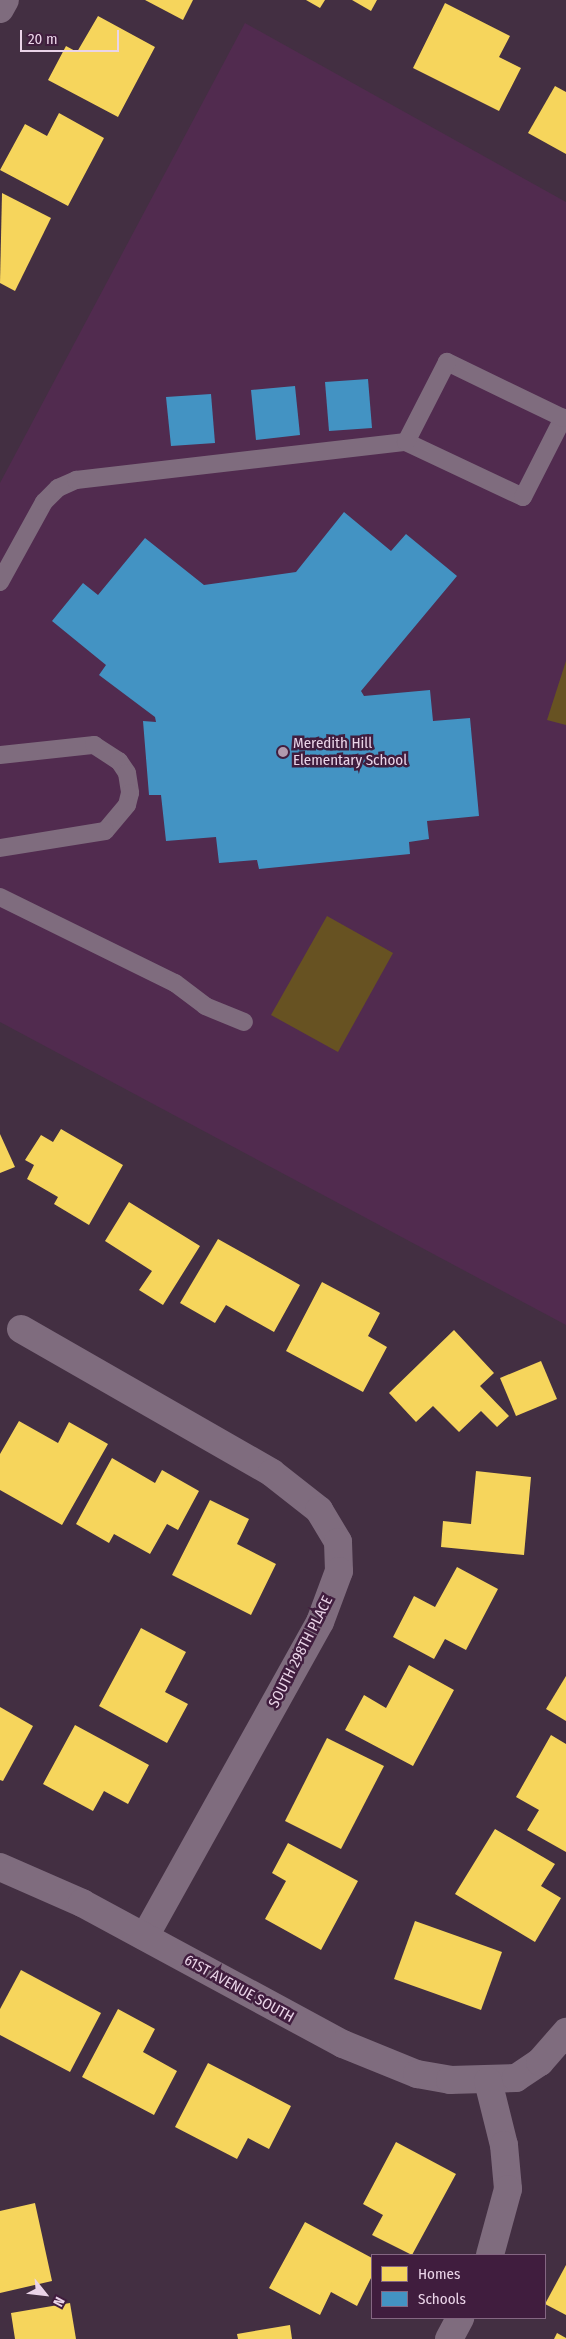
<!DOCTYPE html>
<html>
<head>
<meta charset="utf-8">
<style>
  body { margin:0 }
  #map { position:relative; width:566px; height:2339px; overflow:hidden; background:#432f42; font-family:"Fira Sans Condensed",sans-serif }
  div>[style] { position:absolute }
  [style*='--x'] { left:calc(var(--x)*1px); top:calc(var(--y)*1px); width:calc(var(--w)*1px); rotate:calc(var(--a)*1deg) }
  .built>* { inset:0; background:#512b4f }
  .green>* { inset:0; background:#675222 }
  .homes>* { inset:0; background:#f6d55c }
  .schools>* { inset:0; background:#4393c3 }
  .service>* { height:18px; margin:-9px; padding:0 9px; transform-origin:9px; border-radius:9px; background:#7f6c7e }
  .minor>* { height:28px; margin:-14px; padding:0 14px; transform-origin:14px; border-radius:14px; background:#7f6c7e }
  .dots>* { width:14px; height:14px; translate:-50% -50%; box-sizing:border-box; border:2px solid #401d3e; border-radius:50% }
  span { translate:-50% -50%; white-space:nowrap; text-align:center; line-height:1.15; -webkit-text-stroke:5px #401d3e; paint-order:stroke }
  .poi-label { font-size:15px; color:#ead4e8 }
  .left { translate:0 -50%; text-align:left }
  .street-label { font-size:15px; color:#ead4e8 }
  .legend { position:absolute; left:371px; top:2254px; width:175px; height:65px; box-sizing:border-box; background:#401d3e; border:1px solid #846682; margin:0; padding:6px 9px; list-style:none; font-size:15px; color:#ead4e8 }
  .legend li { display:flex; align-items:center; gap:10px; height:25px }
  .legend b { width:25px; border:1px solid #846682 }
  .north { position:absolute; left:20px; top:2269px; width:50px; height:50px; -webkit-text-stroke:4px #401d3e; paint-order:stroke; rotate:119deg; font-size:14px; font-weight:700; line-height:20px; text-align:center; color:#ead4e8 }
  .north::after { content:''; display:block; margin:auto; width:18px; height:22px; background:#ead4e8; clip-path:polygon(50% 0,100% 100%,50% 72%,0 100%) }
  .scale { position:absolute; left:20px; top:30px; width:99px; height:22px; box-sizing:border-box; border:2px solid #ead4e8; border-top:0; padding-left:6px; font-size:15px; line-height:18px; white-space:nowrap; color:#ead4e8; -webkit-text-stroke:4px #401d3e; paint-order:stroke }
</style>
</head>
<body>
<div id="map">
  <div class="built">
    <div style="clip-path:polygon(245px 23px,566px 202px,566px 1325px,0 1022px,0 483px)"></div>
  </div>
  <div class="green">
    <div style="clip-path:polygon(566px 661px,566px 725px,547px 720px)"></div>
    <div style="clip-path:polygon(327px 916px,393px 953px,338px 1052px,271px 1015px)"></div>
  </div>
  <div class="homes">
    <div style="clip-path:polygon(145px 0,193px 0,183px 20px)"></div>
    <div style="clip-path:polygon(306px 0,325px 0,320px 8px)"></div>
    <div style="clip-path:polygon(352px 0,377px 0,371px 11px)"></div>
    <div style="clip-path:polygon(445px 3px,510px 36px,499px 57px,521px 68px,499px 111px,413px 68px)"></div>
    <div style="clip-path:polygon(98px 16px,155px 47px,118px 117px,48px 80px,66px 46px,77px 52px)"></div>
    <div style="clip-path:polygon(555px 86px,566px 92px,566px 154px,528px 133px)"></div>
    <div style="clip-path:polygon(59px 113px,104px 138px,68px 206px,0 170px,25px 124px,47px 136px)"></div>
    <div style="clip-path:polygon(2px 193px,51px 218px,15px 291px,0 283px)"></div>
    <div style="clip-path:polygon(61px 1129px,123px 1165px,89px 1225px,54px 1204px,58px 1197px,27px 1179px,34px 1165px,25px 1160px,41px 1135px,53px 1142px)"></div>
    <div style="clip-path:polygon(0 1134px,15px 1167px,0 1173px)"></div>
    <div style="clip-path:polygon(129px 1202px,200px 1246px,163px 1305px,139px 1290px,152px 1271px,105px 1241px)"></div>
    <div style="clip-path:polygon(218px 1239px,300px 1285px,274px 1332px,226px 1305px,215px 1323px,180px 1303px)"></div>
    <div style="clip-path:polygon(322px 1282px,380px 1313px,368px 1336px,387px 1347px,363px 1392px,286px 1351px)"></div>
    <div style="clip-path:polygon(454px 1330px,494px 1373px,480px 1386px,509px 1416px,497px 1427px,481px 1411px,459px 1432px,433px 1406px,416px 1422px,389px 1393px)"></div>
    <div style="clip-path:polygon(541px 1361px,557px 1399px,516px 1416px,500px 1378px)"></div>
    <div style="clip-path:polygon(19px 1421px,58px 1443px,69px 1422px,108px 1444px,62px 1525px,0 1490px,0 1454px)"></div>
    <div style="clip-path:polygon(112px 1458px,155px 1483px,162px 1470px,199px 1491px,178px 1530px,167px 1524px,150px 1554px,114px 1534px,109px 1543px,76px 1524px)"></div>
    <div style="clip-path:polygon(476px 1471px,531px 1477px,524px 1555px,441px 1547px,443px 1521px,471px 1524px)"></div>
    <div style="clip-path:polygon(210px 1500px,249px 1519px,237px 1544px,276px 1564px,251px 1615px,172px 1575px)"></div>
    <div style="clip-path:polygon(457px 1567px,498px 1589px,466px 1650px,445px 1639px,434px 1659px,393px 1637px,414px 1596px,435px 1607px)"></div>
    <div style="clip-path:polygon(141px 1628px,186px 1652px,165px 1692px,188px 1704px,167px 1743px,99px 1706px)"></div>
    <div style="clip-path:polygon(409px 1665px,454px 1690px,413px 1766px,345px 1730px,364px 1695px,386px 1708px)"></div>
    <div style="clip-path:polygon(566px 1676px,566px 1721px,546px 1709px)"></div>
    <div style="clip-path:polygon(0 1707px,33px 1726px,3px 1781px,0 1780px)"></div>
    <div style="clip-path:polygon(75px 1725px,149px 1765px,128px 1804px,104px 1791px,93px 1811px,43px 1784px)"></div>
    <div style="clip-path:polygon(551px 1735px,566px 1744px,566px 1852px,527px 1830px,539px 1810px,516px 1797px)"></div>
    <div style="clip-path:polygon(327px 1738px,384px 1766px,341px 1849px,285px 1821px)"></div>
    <div style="clip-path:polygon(495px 1829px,555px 1864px,541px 1886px,561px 1898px,535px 1942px,455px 1894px)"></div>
    <div style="clip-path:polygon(288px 1843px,358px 1881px,321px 1950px,265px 1919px,286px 1881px,272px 1873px)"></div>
    <div style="clip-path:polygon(415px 1921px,502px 1952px,481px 2010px,394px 1979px)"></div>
    <div style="clip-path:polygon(21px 1970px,101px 2013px,70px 2072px,0 2035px,0 2009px)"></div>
    <div style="clip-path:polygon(118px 2009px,155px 2029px,143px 2052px,177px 2071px,154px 2115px,82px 2077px)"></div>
    <div style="clip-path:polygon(208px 2063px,291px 2106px,269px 2149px,248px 2138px,237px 2159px,175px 2127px)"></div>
    <div style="clip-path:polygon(396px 2142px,456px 2174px,412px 2255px,372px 2235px,383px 2215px,363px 2204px)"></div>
    <div style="clip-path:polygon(35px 2203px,52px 2281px,0 2293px,0 2211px)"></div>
    <div style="clip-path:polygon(305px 2222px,372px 2258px,372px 2276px,357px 2306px,331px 2292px,320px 2315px,269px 2288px)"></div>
    <div style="clip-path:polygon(566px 2265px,566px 2315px,545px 2304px)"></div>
    <div style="clip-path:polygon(70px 2303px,76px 2339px,15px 2339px,11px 2313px)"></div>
    <div style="clip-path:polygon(290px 2325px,292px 2339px,238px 2339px,237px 2334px)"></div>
    <div style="clip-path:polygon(557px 2333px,566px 2338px,566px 2339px,554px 2339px)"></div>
  </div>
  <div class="schools">
    <div style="clip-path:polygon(368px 379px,372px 428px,329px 431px,325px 382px)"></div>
    <div style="clip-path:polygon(295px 386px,300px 435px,256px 440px,251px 390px)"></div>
    <div style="clip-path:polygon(211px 394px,215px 443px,171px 446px,166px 397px)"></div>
    <div style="clip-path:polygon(344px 512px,391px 551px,406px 534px,457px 576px,361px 691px,364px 696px,430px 690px,433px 721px,470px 718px,479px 816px,427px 821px,429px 839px,409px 842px,410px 854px,259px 869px,257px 860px,219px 863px,216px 837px,166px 841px,161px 795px,149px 795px,143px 721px,156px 722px,155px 717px,99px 675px,106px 665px,52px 621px,83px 583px,98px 595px,145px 538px,204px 585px,296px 572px)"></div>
  </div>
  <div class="service">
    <div style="--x:0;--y:582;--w:91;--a:-61.2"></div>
    <div style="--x:44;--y:502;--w:20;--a:-45"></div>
    <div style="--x:58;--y:488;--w:20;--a:-24"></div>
    <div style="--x:76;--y:480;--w:332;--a:-6.6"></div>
    <div style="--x:406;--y:442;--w:129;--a:25.2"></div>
    <div style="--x:523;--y:497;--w:89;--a:-63.1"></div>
    <div style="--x:563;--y:418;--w:129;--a:-154.2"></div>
    <div style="--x:447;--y:362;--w:90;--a:117.1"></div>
    <div style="--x:0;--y:755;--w:95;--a:-6.1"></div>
    <div style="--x:94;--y:745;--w:30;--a:33"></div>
    <div style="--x:119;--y:761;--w:14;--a:56"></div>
    <div style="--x:127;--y:773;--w:20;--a:81"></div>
    <div style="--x:130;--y:793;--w:12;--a:104"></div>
    <div style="--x:127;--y:805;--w:34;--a:130"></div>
    <div style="--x:105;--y:831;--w:106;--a:170.8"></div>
    <div style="--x:0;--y:897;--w:195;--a:26.2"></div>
    <div style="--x:175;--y:983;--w:38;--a:37"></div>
    <div style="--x:205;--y:1006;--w:42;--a:22.3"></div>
  </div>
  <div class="minor">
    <div style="--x:0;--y:9;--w:10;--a:-61"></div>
    <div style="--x:21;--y:1329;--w:289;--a:29.8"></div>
    <div style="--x:272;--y:1473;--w:60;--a:38.2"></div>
    <div style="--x:319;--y:1510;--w:37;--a:59"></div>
    <div style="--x:338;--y:1542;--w:29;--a:88"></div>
    <div style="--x:339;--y:1571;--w:54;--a:110.4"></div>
    <div style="--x:320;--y:1622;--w:360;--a:119.1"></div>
    <div style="--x:0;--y:1867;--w:90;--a:23.7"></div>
    <div style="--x:82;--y:1903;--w:297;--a:28.4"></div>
    <div style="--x:343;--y:2044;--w:80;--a:22.1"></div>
    <div style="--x:417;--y:2074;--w:34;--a:10"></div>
    <div style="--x:450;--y:2080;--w:66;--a:-1.7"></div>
    <div style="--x:516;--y:2078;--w:29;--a:-34"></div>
    <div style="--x:540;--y:2062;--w:40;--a:-49"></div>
    <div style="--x:488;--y:2081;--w:66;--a:76"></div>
    <div style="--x:504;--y:2145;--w:44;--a:84.8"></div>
    <div style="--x:508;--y:2189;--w:68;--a:105.3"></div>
    <div style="--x:449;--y:2339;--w:24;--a:-62"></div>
  </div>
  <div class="dots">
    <div style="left:283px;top:752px;background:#b09aae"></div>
  </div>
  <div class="poi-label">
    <span class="left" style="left:293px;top:752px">Meredith Hill<br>Elementary School</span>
  </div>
  <div class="street-label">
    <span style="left:301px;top:1652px;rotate:-63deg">SOUTH 298TH PLACE</span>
    <span style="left:239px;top:1989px;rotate:29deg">61ST AVENUE SOUTH</span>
  </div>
  <ul class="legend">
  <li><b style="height:14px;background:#f6d55c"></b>Homes</li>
  <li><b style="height:14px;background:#4393c3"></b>Schools</li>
  </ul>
  <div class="north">N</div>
  <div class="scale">20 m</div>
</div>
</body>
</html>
